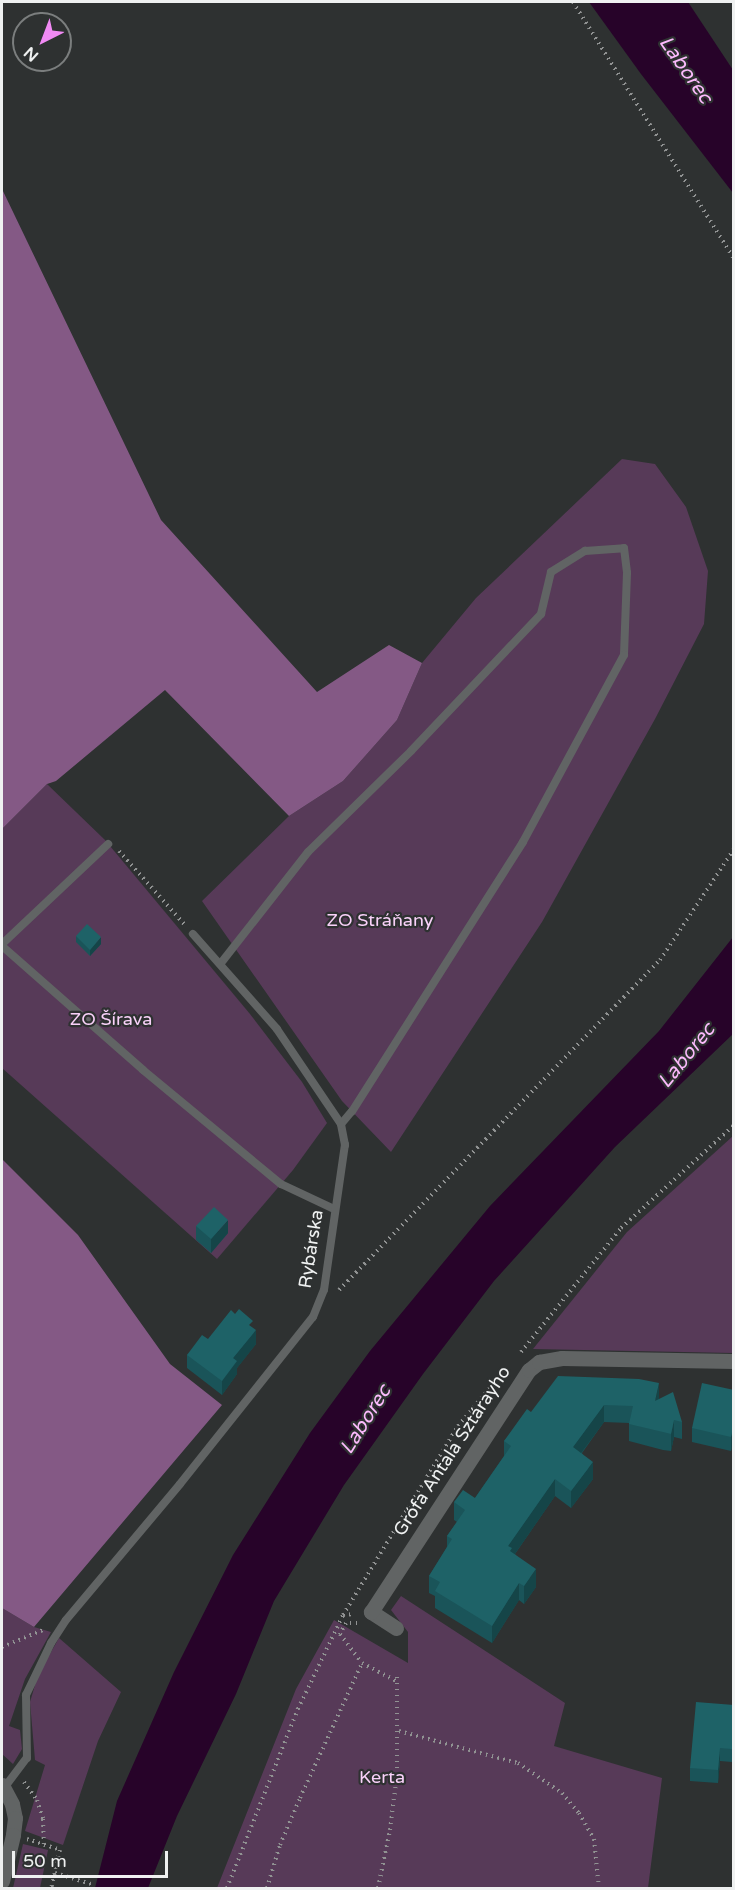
<!DOCTYPE html>
<html>
<head>
<meta charset="utf-8">
<style>
  body { margin:0 }
  #map { position:relative; width:735px; height:1890px; overflow:hidden; background:#2e3131; font-family:"Varela Round",sans-serif }
  div>[style] { position:absolute }
  [style*='--x'] { left:calc(var(--x)*1px); top:calc(var(--y)*1px); width:calc(var(--w)*1px); rotate:calc(var(--a)*1deg) }
  .green>* { inset:0; background:#573a58 }
  .forest>* { inset:0; background:#845985 }
  .water>* { inset:0; background:#270329 }
  .path>* { height:4px; margin-top:-2px; transform-origin:0; background:repeating-linear-gradient(90deg,#919393 0 1.5px,transparent 0 6px) }
  .service>* { height:8px; margin:-4px; padding:0 4px; transform-origin:4px; border-radius:4px; background:#616464 }
  .minor>* { height:15px; margin:-7.5px; padding:0 7.5px; transform-origin:7.5px; border-radius:7.5px; background:#616464 }
  .wall>* { inset:0; background:#1a5459 }
  .shaded-wall>* { inset:0; background:#154548 }
  .building>* { inset:0; background:#1e6267 }
  span { translate:-50% -50%; white-space:nowrap; text-align:center; line-height:1.15; -webkit-text-stroke:4.5px #2e3131; paint-order:stroke }
  .park-label { font-size:18px; color:#f9d1f9 }
  .street-label { font-size:18px; color:#eff1f1 }
  .water-label { font-size:20px; color:#fbbafc; font-style:italic }
  .frame { position:absolute; inset:0; border:3px solid #eff1f1; pointer-events:none }
  .north { position:absolute; left:12px; top:12px; width:60px; height:60px; box-sizing:border-box; background:#2e3131; border:2px solid #7b7e7e; border-radius:50%; rotate:222deg; font-size:16px; font-weight:700; line-height:24px; text-align:center; color:#eff1f1 }
  .north::after { content:''; display:block; margin:auto; width:21px; height:27px; background:#f18af4; clip-path:polygon(50% 0,100% 100%,50% 72%,0 100%) }
  .scale { position:absolute; left:12px; top:1851px; width:156px; height:27px; box-sizing:border-box; border:3px solid #eff1f1; border-top:0; padding-left:8px; font-size:18px; line-height:21px; white-space:nowrap; color:#eff1f1; -webkit-text-stroke:4px #2e3131; paint-order:stroke }
</style>
</head>
<body>
<div id="map">
  <div class="green">
    <div style="clip-path:polygon(622px 459px,655px 464px,686px 507px,708px 571px,704px 624px,655px 719px,542px 922px,391px 1152px,342px 1101px,202px 901px,289px 816px,343px 781px,397px 720px,422px 663px,476px 598px)"></div>
    <div style="clip-path:polygon(47px 784px,105px 840px,250px 1014px,302px 1082px,327px 1123px,293px 1170px,217px 1259px,2px 1068px,2px 829px)"></div>
    <div style="clip-path:polygon(733px 1136px,733px 1353px,533px 1349px,627px 1232px)"></div>
    <div style="clip-path:polygon(401px 1596px,565px 1703px,554px 1746px,662px 1778px,648px 1888px,217px 1888px,296px 1689px,334px 1620px,408px 1663px,408px 1632px,391px 1610px)"></div>
    <div style="clip-path:polygon(2px 1608px,34px 1627px,51px 1632px,25px 1679px,9px 1726px,20px 1730px,22px 1749px,13px 1764px,2px 1754px)"></div>
    <div style="clip-path:polygon(59px 1638px,121px 1692px,98px 1741px,63px 1845px,25px 1831px,45px 1765px,35px 1760px,30px 1702px,38px 1675px)"></div>
    <div style="clip-path:polygon(23px 1844px,48px 1850px,40px 1888px,13px 1888px)"></div>
  </div>
  <div class="forest">
    <div style="clip-path:polygon(2px 189px,161px 520px,317px 692px,389px 645px,422px 663px,397px 720px,343px 781px,289px 816px,165px 690px,56px 781px,47px 784px,2px 829px)"></div>
    <div style="clip-path:polygon(2px 1159px,78px 1235px,170px 1364px,222px 1405px,34px 1627px,2px 1608px)"></div>
  </div>
  <div class="water">
    <div style="clip-path:polygon(589px 2px,688px 2px,733px 70px,733px 193px,641px 74px)"></div>
    <div style="clip-path:polygon(733px 937px,733px 1034px,615px 1147px,494px 1281px,423px 1374px,344px 1485px,274px 1601px,236px 1694px,177px 1816px,148px 1888px,95px 1888px,117px 1801px,174px 1672px,233px 1555px,310px 1433px,370px 1351px,490px 1206px,659px 1031px)"></div>
  </div>
  <div class="path">
    <div style="--x:573;--y:2;--w:303;--a:57.9"></div>
    <div style="--x:119;--y:851;--w:98;--a:48.3"></div>
    <div style="--x:339;--y:1290;--w:460;--a:-45.8"></div>
    <div style="--x:660;--y:960;--w:133;--a:-56.3"></div>
    <div style="--x:521;--y:1352;--w:159;--a:-51.1"></div>
    <div style="--x:621;--y:1228;--w:153;--a:-42.3"></div>
    <div style="--x:343;--y:1615;--w:221;--a:-58.7"></div>
    <div style="--x:458;--y:1426;--w:75;--a:-49.9"></div>
    <div style="--x:357;--y:1623;--w:11;--a:180"></div>
    <div style="--x:346;--y:1623;--w:13;--a:119"></div>
    <div style="--x:340;--y:1634;--w:36;--a:53"></div>
    <div style="--x:2;--y:1647;--w:44;--a:-22.5"></div>
    <div style="--x:399;--y:1731;--w:123;--a:15.1"></div>
    <div style="--x:518;--y:1763;--w:53;--a:34.3"></div>
    <div style="--x:562;--y:1793;--w:26;--a:50"></div>
    <div style="--x:579;--y:1813;--w:30;--a:60"></div>
    <div style="--x:594;--y:1839;--w:49;--a:84.2"></div>
    <div style="--x:24;--y:1782;--w:22;--a:54"></div>
    <div style="--x:37;--y:1800;--w:20;--a:72"></div>
    <div style="--x:43;--y:1819;--w:25;--a:88"></div>
    <div style="--x:27;--y:1839;--w:35;--a:18"></div>
    <div style="--x:60;--y:1850;--w:39;--a:103"></div>
    <div style="--x:55;--y:1873;--w:38;--a:17"></div>
    <div style="--x:227;--y:1888;--w:193;--a:-68.4"></div>
    <div style="--x:298;--y:1709;--w:104;--a:-64.4"></div>
    <div style="--x:343;--y:1615;--w:11;--a:-5"></div>
    <div style="--x:267;--y:1888;--w:45;--a:-73.2"></div>
    <div style="--x:280;--y:1845;--w:51;--a:-66.9"></div>
    <div style="--x:300;--y:1798;--w:149;--a:-65.3"></div>
    <div style="--x:362;--y:1663;--w:41;--a:27.8"></div>
    <div style="--x:378;--y:1888;--w:59;--a:-78.3"></div>
    <div style="--x:390;--y:1830;--w:56;--a:-82.9"></div>
    <div style="--x:397;--y:1774;--w:102;--a:-90"></div>
  </div>
  <div class="service">
    <div style="--x:2;--y:944;--w:146;--a:-43.3"></div>
    <div style="--x:2;--y:946;--w:188;--a:41.3"></div>
    <div style="--x:143;--y:1070;--w:179;--a:39.6"></div>
    <div style="--x:281;--y:1184;--w:59;--a:25.3"></div>
    <div style="--x:221;--y:963;--w:141;--a:-51.9"></div>
    <div style="--x:308;--y:852;--w:144;--a:-44.4"></div>
    <div style="--x:411;--y:751;--w:189;--a:-46.5"></div>
    <div style="--x:541;--y:614;--w:43;--a:-76.6"></div>
    <div style="--x:551;--y:572;--w:40;--a:-32"></div>
    <div style="--x:585;--y:551;--w:39;--a:-4"></div>
    <div style="--x:624;--y:548;--w:25;--a:83"></div>
    <div style="--x:627;--y:573;--w:82;--a:92.1"></div>
    <div style="--x:624;--y:655;--w:213;--a:118.4"></div>
    <div style="--x:523;--y:842;--w:319;--a:122.4"></div>
    <div style="--x:352;--y:1111;--w:17;--a:130"></div>
    <div style="--x:4;--y:1788;--w:38;--a:-53"></div>
    <div style="--x:27;--y:1758;--w:63;--a:-90.9"></div>
    <div style="--x:26;--y:1695;--w:58;--a:-64.3"></div>
    <div style="--x:51;--y:1643;--w:27;--a:-57"></div>
    <div style="--x:66;--y:1620;--w:177;--a:-50"></div>
    <div style="--x:180;--y:1484;--w:213;--a:-51.5"></div>
    <div style="--x:313;--y:1317;--w:29;--a:-68"></div>
    <div style="--x:324;--y:1290;--w:147;--a:-81.8"></div>
    <div style="--x:345;--y:1145;--w:21;--a:-101"></div>
    <div style="--x:341;--y:1124;--w:115;--a:-124"></div>
    <div style="--x:277;--y:1029;--w:127;--a:-131.5"></div>
  </div>
  <div class="minor">
    <div style="--x:396;--y:1628;--w:30;--a:-147"></div>
    <div style="--x:371;--y:1612;--w:289;--a:-56.9"></div>
    <div style="--x:529;--y:1370;--w:13;--a:-39"></div>
    <div style="--x:539;--y:1362;--w:23;--a:-10"></div>
    <div style="--x:562;--y:1358;--w:172;--a:1"></div>
    <div style="--x:2;--y:1785;--w:21;--a:62"></div>
    <div style="--x:12;--y:1804;--w:14;--a:78"></div>
    <div style="--x:15;--y:1818;--w:17;--a:97"></div>
    <div style="--x:13;--y:1835;--w:47;--a:103.4"></div>
  </div>
  <div class="wall">
    <div style="clip-path:polygon(76px 936px,101px 944px,90px 956px,76px 942px)"></div>
    <div style="clip-path:polygon(196px 1226px,228px 1233px,211px 1253px,196px 1240px)"></div>
    <div style="clip-path:polygon(253px 1328px,256px 1344px,237px 1368px,237px 1374px,222px 1395px,187px 1368px,187px 1355px,208px 1339px)"></div>
    <div style="clip-path:polygon(734px 1390px,734px 1436px,731px 1451px,692px 1442px,692px 1428px)"></div>
    <div style="clip-path:polygon(659px 1399px,682px 1422px,682px 1439px,674px 1437px,671px 1451px,663px 1450px,629px 1441px,629px 1423px,604px 1422px,582px 1453px,593px 1479px,571px 1508px,555px 1496px,515px 1554px,536px 1587px,524px 1604px,519px 1600px,492px 1643px,435px 1608px,435px 1596px,429px 1593px,429px 1576px,447px 1547px,447px 1536px,457px 1522px,454px 1520px,454px 1502px,475px 1498px,504px 1456px,504px 1441px,531px 1412px)"></div>
    <div style="clip-path:polygon(734px 1705px,732px 1762px,720px 1761px,718px 1783px,690px 1781px,690px 1768px)"></div>
  </div>
  <div class="shaded-wall">
    <div style="clip-path:polygon(101px 937px,101px 944px,90px 956px,90px 950px)"></div>
    <div style="clip-path:polygon(228px 1220px,228px 1233px,211px 1253px,211px 1239px)"></div>
    <div style="clip-path:polygon(256px 1330px,256px 1344px,237px 1368px,237px 1374px,222px 1395px,222px 1381px,233px 1358px)"></div>
    <div style="clip-path:polygon(659px 1383px,659px 1400px,655px 1401px)"></div>
    <div style="clip-path:polygon(604px 1405px,604px 1422px,573px 1464px,573px 1447px)"></div>
    <div style="clip-path:polygon(674px 1420px,674px 1437px,671px 1451px,671px 1434px)"></div>
    <div style="clip-path:polygon(734px 1423px,734px 1436px,731px 1451px,731px 1437px)"></div>
    <div style="clip-path:polygon(593px 1462px,593px 1479px,571px 1508px,571px 1491px)"></div>
    <div style="clip-path:polygon(555px 1479px,555px 1496px,512px 1558px,508px 1546px)"></div>
    <div style="clip-path:polygon(536px 1569px,536px 1587px,524px 1604px,524px 1586px)"></div>
    <div style="clip-path:polygon(519px 1583px,519px 1600px,492px 1643px,492px 1626px)"></div>
    <div style="clip-path:polygon(734px 1730px,734px 1743px,732px 1762px,732px 1749px)"></div>
    <div style="clip-path:polygon(720px 1748px,720px 1761px,718px 1783px,718px 1770px)"></div>
  </div>
  <div class="building">
    <div style="clip-path:polygon(87px 924px,101px 937px,90px 950px,76px 936px)"></div>
    <div style="clip-path:polygon(214px 1207px,228px 1220px,211px 1239px,196px 1226px)"></div>
    <div style="clip-path:polygon(239px 1309px,253px 1321px,249px 1325px,256px 1330px,233px 1358px,237px 1361px,222px 1381px,187px 1355px,202px 1335px,208px 1339px,231px 1310px,235px 1314px)"></div>
    <div style="clip-path:polygon(558px 1376px,639px 1379px,659px 1383px,655px 1401px,673px 1392px,682px 1422px,674px 1420px,671px 1434px,663px 1432px,629px 1424px,633px 1406px,604px 1405px,573px 1447px,593px 1462px,571px 1491px,555px 1479px,508px 1546px,512px 1548px,510px 1551px,536px 1569px,524px 1586px,519px 1583px,492px 1626px,435px 1591px,440px 1582px,429px 1576px,452px 1539px,447px 1536px,465px 1510px,454px 1502px,463px 1490px,475px 1498px,511px 1446px,504px 1441px,527px 1409px,531px 1412px)"></div>
    <div style="clip-path:polygon(702px 1383px,734px 1390px,734px 1423px,731px 1437px,692px 1428px)"></div>
    <div style="clip-path:polygon(696px 1702px,734px 1705px,734px 1730px,732px 1749px,720px 1748px,718px 1770px,690px 1768px)"></div>
  </div>
  <div class="park-label">
    <span style="left:380px;top:920px">ZO Stráňany</span>
    <span style="left:111px;top:1019px">ZO Šírava</span>
    <span style="left:382px;top:1777px">Kerta</span>
  </div>
  <div class="street-label">
    <span style="left:311px;top:1249px;rotate:-81deg">Rybárska</span>
    <span style="left:452px;top:1451px;rotate:-57deg">Grófa Antala Sztárayho</span>
  </div>
  <div class="water-label">
    <span style="left:685px;top:70px;rotate:55deg">Laborec</span>
    <span style="left:687px;top:1056px;rotate:-51deg">Laborec</span>
    <span style="left:366px;top:1420px;rotate:-58deg">Laborec</span>
  </div>
  <div class="frame"></div>
  <div class="north">N</div>
  <div class="scale">50 m</div>
</div>
</body>
</html>
